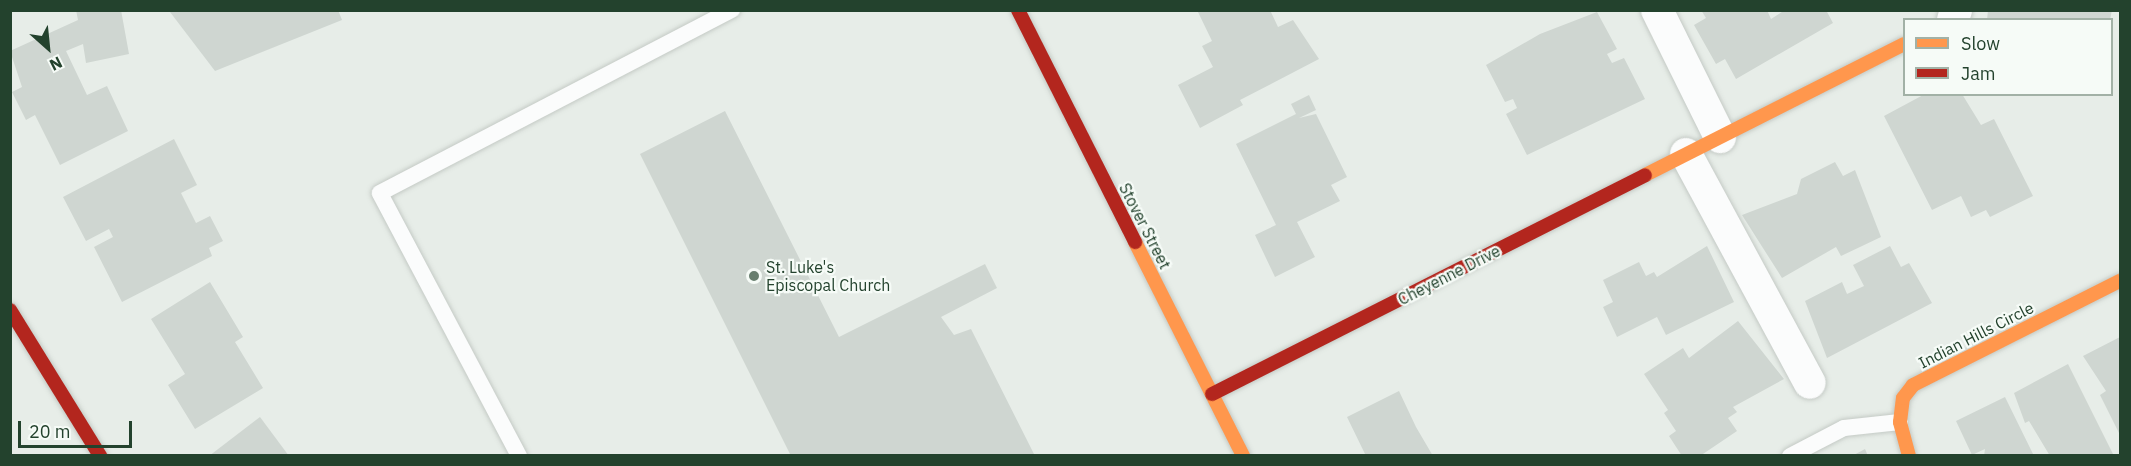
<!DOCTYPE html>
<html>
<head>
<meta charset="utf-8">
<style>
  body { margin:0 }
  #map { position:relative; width:2131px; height:466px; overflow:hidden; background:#e7ede8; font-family:"IBM Plex Sans",sans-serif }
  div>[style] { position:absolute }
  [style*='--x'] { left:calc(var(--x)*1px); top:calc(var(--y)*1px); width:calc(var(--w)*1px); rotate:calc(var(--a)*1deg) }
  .building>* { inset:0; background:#cfd6d1 }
  .roads { filter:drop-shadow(0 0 2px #c4cac5) drop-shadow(0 0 2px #c4cac5) }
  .lane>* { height:16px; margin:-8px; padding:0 8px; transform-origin:8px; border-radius:8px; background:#fbfcfc }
  .street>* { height:32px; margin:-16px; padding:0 16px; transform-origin:16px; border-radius:16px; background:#fbfcfc }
  .slow>* { height:14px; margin:-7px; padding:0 7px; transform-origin:7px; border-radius:7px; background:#ff974d }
  .jam>* { height:14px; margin:-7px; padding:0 7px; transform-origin:7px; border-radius:7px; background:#b3261e }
  .dots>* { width:16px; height:16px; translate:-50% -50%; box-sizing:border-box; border:3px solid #f6fbf7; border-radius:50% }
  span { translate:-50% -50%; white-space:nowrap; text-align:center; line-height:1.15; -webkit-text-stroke:4.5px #f6fbf7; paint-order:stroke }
  .street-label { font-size:16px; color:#23422d }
  .poi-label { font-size:16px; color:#23422d }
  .left { translate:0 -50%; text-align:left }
  .frame { position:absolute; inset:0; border:12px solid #23422d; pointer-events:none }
  .legend { position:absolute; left:1903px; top:18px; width:210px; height:78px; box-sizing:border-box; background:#f6fbf7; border:2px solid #a2b1a6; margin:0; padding:8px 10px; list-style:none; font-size:18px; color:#23422d }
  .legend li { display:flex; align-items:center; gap:12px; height:30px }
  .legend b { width:30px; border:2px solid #a2b1a6 }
  .north { position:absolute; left:18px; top:18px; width:60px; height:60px; -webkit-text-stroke:4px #f6fbf7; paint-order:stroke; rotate:153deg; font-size:16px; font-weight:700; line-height:24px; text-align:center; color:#23422d }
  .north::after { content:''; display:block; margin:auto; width:21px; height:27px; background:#23422d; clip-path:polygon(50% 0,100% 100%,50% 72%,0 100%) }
  .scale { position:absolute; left:18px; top:421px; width:114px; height:27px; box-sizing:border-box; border:3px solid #23422d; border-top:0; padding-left:8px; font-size:18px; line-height:21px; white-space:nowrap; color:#23422d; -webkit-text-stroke:4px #f6fbf7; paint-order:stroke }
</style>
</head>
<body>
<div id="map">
  <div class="building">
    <div style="clip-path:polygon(76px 10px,121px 10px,129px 54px,86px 63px,83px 44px,66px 51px,87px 95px,107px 86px,128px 131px,60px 165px,35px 115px,26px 120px,12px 92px,22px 87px,10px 51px,78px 20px)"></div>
    <div style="clip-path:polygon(338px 10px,342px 20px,215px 71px,170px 12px)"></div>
    <div style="clip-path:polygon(1197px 10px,1270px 10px,1278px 27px,1293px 20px,1319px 59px,1240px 100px,1243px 105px,1200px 128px,1178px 85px,1213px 67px,1202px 46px,1212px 41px)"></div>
    <div style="clip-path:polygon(1701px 10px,1767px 10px,1771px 19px,1785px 10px,1826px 10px,1833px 23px,1736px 79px,1725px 59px,1716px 64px,1694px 25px,1706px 18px)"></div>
    <div style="clip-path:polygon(1988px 10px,2112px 10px,2110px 20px,1987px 20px)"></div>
    <div style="clip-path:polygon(1597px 12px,1617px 49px,1607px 54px,1612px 63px,1624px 58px,1645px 99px,1527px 155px,1506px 114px,1517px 108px,1513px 99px,1505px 102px,1486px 65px,1540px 34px)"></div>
    <div style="clip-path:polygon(1925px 94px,1962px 94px,1981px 125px,1994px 119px,2033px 196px,1990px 217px,1986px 210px,1971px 217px,1961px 196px,1932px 210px,1884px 116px)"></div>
    <div style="clip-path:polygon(1309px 95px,1316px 110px,1299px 118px,1316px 114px,1347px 177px,1331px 185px,1340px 201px,1297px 222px,1315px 257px,1275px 277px,1255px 235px,1276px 225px,1236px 144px,1296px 114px,1291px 104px)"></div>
    <div style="clip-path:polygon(725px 111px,839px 337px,985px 264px,997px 288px,941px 317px,954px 335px,971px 329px,1035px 456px,791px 456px,640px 154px)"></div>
    <div style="clip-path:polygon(174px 139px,197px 185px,181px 193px,196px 223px,210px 216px,223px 241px,209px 248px,212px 256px,122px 302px,94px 247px,113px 237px,109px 229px,86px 241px,63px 197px)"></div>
    <div style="clip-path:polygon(1835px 162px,1843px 176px,1855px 170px,1881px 237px,1841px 256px,1836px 247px,1782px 278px,1742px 215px,1797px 194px,1801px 179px)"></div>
    <div style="clip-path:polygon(1707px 246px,1734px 302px,1666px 335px,1657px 317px,1617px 337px,1603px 307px,1613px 302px,1603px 280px,1639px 262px,1646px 276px,1654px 272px,1657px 277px)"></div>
    <div style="clip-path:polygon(1890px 246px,1901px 267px,1909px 263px,1932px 303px,1827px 358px,1805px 301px,1842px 282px,1847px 294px,1864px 286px,1853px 265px)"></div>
    <div style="clip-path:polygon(210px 282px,243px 337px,235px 342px,263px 388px,195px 429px,168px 385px,185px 374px,151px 319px)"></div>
    <div style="clip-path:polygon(1738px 321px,1784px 379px,1733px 407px,1737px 412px,1728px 418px,1737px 431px,1700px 456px,1682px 456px,1669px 436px,1676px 431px,1664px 413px,1668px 410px,1644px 374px,1683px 348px,1689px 358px)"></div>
    <div style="clip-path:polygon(2120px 337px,2120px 435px,2100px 395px,2106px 391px,2083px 356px)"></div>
    <div style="clip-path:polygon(2068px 364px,2114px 456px,2050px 456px,2029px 421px,2025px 423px,2014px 393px)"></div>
    <div style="clip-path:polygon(1399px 391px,1416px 427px,1433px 456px,1366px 456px,1347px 417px)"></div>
    <div style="clip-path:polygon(2005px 397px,2034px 456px,1984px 456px,1985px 449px,1972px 455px,1956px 421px)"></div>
    <div style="clip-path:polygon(260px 417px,289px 456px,209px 456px)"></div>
    <div style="clip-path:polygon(1865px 449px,1868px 456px,1852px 456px)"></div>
  </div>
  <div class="roads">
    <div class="lane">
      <div style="--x:519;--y:456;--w:297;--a:-117.9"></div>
      <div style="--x:380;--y:193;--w:397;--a:-27.5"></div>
      <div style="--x:1790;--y:456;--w:61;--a:-27.4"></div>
      <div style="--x:1844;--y:428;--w:56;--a:-6.1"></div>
    </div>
    <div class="street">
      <div style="--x:1657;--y:10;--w:142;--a:63.6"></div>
      <div style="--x:1953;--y:20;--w:10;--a:-73"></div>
      <div style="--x:1686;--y:154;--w:260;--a:61.6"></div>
    </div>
    <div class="slow">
      <div style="--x:1645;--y:175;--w:290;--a:-26.8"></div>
      <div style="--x:1135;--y:242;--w:240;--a:63.2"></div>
      <div style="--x:1909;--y:456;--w:35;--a:-105"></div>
      <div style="--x:1900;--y:422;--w:24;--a:-83"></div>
      <div style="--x:1903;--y:398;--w:16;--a:-52"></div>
      <div style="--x:1913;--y:385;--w:232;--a:-26.7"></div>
    </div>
    <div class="jam">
      <div style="--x:1018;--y:10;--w:260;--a:63.2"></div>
      <div style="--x:10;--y:310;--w:172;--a:58.3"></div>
      <div style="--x:1212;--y:394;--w:485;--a:-26.8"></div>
    </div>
  </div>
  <div class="dots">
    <div style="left:754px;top:276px;background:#687e6e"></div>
  </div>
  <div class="street-label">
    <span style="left:1145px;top:226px;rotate:63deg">Stover Street</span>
    <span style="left:1449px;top:275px;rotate:-27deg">Cheyenne Drive</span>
    <span style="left:1976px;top:335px;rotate:-27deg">Indian Hills Circle</span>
  </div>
  <div class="poi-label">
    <span class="left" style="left:766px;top:276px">St. Luke's<br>Episcopal Church</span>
  </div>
  <div class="frame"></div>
  <ul class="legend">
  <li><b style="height:8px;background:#ff974d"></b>Slow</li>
  <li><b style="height:8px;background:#b3261e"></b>Jam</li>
  </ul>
  <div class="north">N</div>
  <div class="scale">20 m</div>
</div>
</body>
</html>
